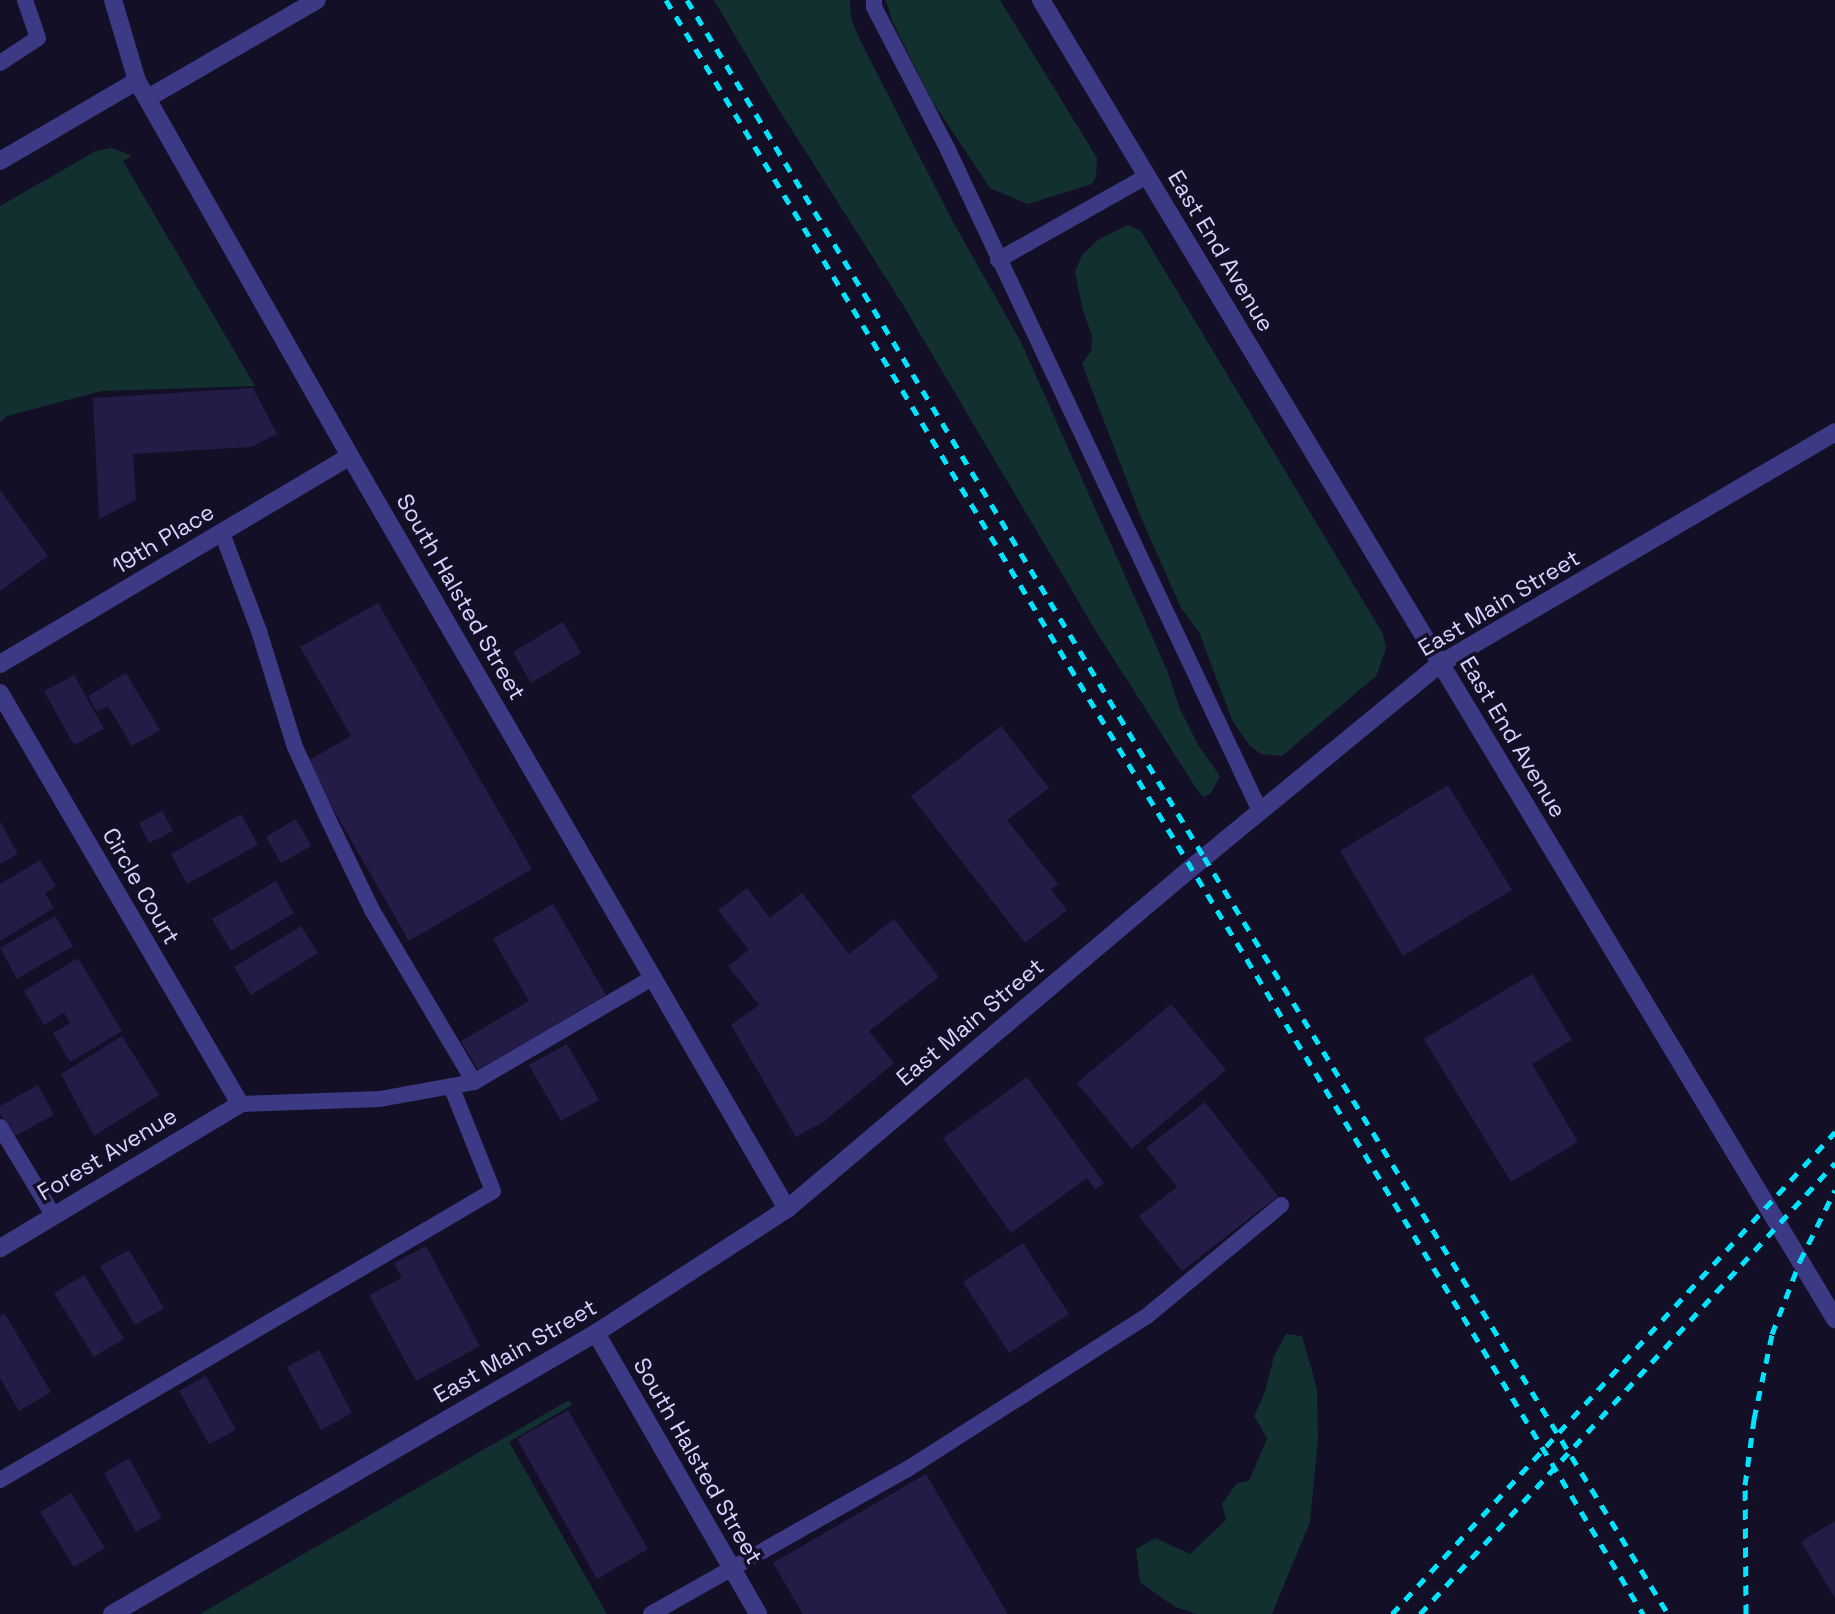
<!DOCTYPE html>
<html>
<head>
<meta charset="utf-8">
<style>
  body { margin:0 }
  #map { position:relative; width:1835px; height:1614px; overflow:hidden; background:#130f26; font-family:"Space Grotesk",sans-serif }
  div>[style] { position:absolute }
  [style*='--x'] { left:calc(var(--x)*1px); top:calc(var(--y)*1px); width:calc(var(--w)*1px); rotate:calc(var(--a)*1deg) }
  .green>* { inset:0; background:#12302f }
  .building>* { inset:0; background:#241b47 }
  .service>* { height:16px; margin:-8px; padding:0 8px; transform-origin:8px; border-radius:8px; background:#3d3a85 }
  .minor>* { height:18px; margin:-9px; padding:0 9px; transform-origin:9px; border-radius:9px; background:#3d3a85 }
  .tertiary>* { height:18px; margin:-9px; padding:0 9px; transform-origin:9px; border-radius:9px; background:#3d3a85 }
  .rail>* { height:5px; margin-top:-2.5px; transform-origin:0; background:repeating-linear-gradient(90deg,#00e5ff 0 10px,transparent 0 19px) }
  span { translate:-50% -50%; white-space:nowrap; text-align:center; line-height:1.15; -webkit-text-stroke:7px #130f26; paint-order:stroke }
  .street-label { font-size:23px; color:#d9d4ff }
</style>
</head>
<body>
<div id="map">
  <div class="green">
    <div style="clip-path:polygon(714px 0,850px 0,851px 18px,859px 38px,952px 220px,1021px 342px,1167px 670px,1180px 709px,1198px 745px,1220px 776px,1211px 793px,1204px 797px,1198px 791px,1097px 633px,903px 305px,771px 97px)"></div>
    <div style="clip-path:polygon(886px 0,1000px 0,1097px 158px,1096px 177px,1092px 184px,1028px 204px,990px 188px,932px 101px,892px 21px)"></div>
    <div style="clip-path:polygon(112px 148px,132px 156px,123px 161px,255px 386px,102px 391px,7px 416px,0 422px,0 206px,96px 151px)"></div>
    <div style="clip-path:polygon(1128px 225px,1141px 231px,1383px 634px,1386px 648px,1377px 675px,1282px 756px,1261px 754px,1249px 745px,1232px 720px,1199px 632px,1181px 608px,1142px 520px,1082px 364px,1091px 351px,1092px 336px,1083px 311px,1075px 272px,1082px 255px,1099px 239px)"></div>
    <div style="clip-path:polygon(1286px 1334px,1302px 1336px,1317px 1389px,1318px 1439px,1310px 1522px,1272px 1614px,1197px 1614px,1175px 1607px,1140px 1582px,1136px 1549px,1155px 1538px,1190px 1554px,1226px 1520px,1222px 1504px,1237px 1483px,1249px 1481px,1267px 1438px,1254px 1416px,1265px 1392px,1274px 1356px)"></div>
    <div style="clip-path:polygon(569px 1400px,572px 1405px,509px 1442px,607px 1614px,200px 1614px)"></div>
  </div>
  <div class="building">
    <div style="clip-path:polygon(253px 388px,277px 434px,251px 447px,133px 454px,136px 500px,99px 519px,93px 398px)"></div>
    <div style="clip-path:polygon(0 490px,48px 556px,0 591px)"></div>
    <div style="clip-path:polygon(378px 603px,532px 869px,409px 941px,306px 762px,351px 736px,300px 647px)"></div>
    <div style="clip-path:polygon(563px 622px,581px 653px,531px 683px,513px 652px)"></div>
    <div style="clip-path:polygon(126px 673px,160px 730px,132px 746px,108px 706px,97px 712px,88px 696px)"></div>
    <div style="clip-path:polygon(74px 675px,104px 729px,74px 745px,44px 691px)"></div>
    <div style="clip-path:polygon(1001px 726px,1049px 788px,1007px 820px,1058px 884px,1051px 890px,1067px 910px,1025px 943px,911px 796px)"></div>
    <div style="clip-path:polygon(1448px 785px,1512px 890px,1403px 956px,1340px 851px)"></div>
    <div style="clip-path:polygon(162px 811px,173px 831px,149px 843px,139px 823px)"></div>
    <div style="clip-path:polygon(241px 814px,258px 845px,187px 884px,171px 854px)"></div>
    <div style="clip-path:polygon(296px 819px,311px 846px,281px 863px,266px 837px)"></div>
    <div style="clip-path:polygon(0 821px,18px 854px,0 864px)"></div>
    <div style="clip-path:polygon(40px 860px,56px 886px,45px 893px,54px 908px,0 941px,0 884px)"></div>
    <div style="clip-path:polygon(276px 881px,294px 913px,231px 951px,212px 919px)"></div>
    <div style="clip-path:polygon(747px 888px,770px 918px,802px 893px,849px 954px,894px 919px,939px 977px,869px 1031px,894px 1063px,826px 1120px,796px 1137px,731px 1025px,759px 1005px,728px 966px,749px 950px,718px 910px)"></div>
    <div style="clip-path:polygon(553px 904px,606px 995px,478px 1070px,461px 1041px,529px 1001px,493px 939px)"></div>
    <div style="clip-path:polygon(55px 916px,73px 946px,17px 979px,0 948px)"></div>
    <div style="clip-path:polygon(301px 926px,318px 953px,251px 995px,234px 967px)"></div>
    <div style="clip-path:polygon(78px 958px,122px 1031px,70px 1062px,53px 1033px,70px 1023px,64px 1013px,44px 1025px,24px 991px)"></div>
    <div style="clip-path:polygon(1532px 974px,1572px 1040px,1532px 1064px,1578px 1142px,1511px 1182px,1424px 1039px)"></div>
    <div style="clip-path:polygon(1171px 1004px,1226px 1070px,1132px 1149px,1077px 1083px)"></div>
    <div style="clip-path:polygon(122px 1036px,159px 1095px,94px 1136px,61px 1074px)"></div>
    <div style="clip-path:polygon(567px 1044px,599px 1100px,561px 1121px,529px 1065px)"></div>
    <div style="clip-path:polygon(1027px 1077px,1104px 1183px,1095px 1190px,1087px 1178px,1011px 1233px,943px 1138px)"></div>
    <div style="clip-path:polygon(38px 1085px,54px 1115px,13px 1137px,0 1114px,0 1106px)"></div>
    <div style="clip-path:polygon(1205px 1102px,1278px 1196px,1182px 1271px,1139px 1216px,1177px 1187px,1146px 1148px)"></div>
    <div style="clip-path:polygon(1023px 1243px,1069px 1314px,1009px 1353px,963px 1282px)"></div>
    <div style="clip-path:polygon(426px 1246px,480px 1346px,416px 1381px,369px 1295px,402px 1278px,394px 1263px)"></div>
    <div style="clip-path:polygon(129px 1250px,164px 1308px,135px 1325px,100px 1266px)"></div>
    <div style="clip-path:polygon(84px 1275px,124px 1339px,94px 1357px,54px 1293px)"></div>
    <div style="clip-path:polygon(5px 1314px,51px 1392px,19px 1411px,0 1378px,0 1316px)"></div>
    <div style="clip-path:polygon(319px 1350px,352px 1413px,321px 1430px,287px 1367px)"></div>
    <div style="clip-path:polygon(206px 1376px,236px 1430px,209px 1444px,179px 1391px)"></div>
    <div style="clip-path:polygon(568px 1410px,648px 1549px,597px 1579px,517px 1439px)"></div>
    <div style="clip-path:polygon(129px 1458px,162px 1518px,136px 1532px,104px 1473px)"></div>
    <div style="clip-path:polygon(926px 1474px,1008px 1614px,803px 1614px,773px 1563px)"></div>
    <div style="clip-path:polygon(71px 1493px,105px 1548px,74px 1567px,40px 1512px)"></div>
    <div style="clip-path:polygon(1835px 1521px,1835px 1598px,1801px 1542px)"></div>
  </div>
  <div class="service">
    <div style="--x:874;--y:0;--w:7;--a:90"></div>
    <div style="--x:874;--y:7;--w:161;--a:62.6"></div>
    <div style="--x:948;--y:150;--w:731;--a:64.73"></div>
    <div style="--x:0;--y:63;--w:45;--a:-33.3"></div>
    <div style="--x:38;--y:38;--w:40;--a:-108.9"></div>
    <div style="--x:998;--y:260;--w:171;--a:-29.4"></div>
    <div style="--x:222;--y:533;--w:105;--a:69.3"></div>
    <div style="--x:259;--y:631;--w:121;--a:72.8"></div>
    <div style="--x:295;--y:747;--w:81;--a:65.3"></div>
    <div style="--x:329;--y:821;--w:99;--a:64.2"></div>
    <div style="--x:372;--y:910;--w:200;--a:59.3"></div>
    <div style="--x:240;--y:1104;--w:140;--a:-2"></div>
    <div style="--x:380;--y:1099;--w:96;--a:-10.3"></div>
    <div style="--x:474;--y:1082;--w:208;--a:-30.3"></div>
    <div style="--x:0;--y:1127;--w:103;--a:58.9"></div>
    <div style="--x:0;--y:1480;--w:571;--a:-30.38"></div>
    <div style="--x:493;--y:1191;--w:113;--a:-111.8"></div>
    <div style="--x:651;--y:1614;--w:293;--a:-29.5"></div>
    <div style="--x:906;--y:1470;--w:286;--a:-32.6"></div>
    <div style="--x:1147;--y:1316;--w:174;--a:-39.6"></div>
  </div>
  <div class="minor">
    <div style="--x:1041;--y:0;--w:1540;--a:58.95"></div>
    <div style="--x:148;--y:98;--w:195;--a:-30.1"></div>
    <div style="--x:0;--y:161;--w:159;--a:-30.3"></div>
    <div style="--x:0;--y:664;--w:407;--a:-30.7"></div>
    <div style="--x:0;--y:693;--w:476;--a:59.7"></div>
    <div style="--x:240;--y:1104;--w:280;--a:149"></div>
    <div style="--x:596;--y:1333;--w:324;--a:60"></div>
    <div style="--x:112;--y:1614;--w:560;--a:-30.14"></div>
    <div style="--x:596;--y:1333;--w:228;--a:-33"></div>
    <div style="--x:787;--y:1209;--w:527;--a:-40.15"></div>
    <div style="--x:1190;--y:869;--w:323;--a:-39.4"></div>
    <div style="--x:1440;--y:664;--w:458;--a:-30.4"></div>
  </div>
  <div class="tertiary">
    <div style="--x:113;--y:0;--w:84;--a:73.5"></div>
    <div style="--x:137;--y:81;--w:431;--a:60.4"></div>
    <div style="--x:350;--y:456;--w:871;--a:59.87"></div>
  </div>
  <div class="rail">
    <div style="--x:666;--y:0;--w:1887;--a:58.81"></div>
    <div style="--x:687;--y:0;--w:1001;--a:58.9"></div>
    <div style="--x:1204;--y:857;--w:888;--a:58.49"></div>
    <div style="--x:1392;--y:1614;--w:655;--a:-47.41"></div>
    <div style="--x:1420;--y:1614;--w:613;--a:-47.38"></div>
    <div style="--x:1746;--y:1614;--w:129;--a:-90.4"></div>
    <div style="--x:1745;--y:1485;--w:67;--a:-82.2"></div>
    <div style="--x:1754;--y:1419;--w:87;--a:-78"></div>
    <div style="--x:1772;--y:1334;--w:78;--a:-69"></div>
    <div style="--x:1800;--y:1261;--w:79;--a:-63.8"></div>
  </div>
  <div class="street-label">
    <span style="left:1221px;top:251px;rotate:59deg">East End Avenue</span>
    <span style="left:163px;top:539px;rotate:-31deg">19th Place</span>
    <span style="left:461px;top:597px;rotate:60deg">South Halsted Street</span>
    <span style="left:1499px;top:603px;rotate:-31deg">East Main Street</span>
    <span style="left:1513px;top:737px;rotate:59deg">East End Avenue</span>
    <span style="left:141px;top:886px;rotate:60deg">Circle Court</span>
    <span style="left:970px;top:1022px;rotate:-40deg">East Main Street</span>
    <span style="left:107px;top:1154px;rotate:-31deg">Forest Avenue</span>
    <span style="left:515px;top:1351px;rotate:-30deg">East Main Street</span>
    <span style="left:698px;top:1461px;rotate:60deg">South Halsted Street</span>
  </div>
</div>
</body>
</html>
